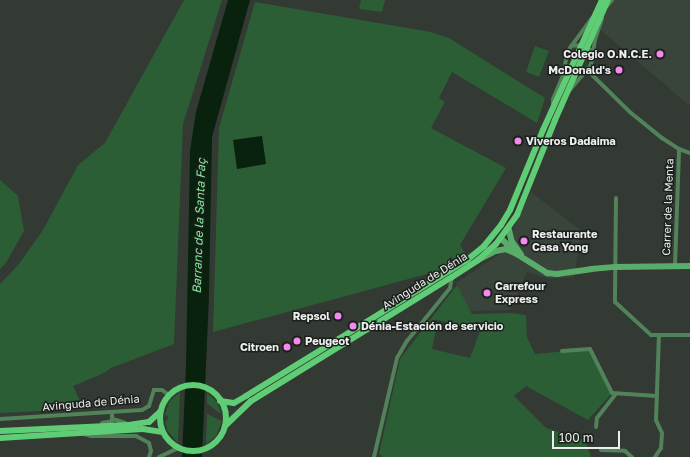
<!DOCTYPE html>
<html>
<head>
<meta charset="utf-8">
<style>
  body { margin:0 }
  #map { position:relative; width:690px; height:457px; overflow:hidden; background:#333933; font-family:"Golos Text",sans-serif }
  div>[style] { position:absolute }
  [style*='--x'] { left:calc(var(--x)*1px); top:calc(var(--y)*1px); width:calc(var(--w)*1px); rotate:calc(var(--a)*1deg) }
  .built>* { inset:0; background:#39443a }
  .green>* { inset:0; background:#2c5e36 }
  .water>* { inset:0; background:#08220e }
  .minor>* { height:4px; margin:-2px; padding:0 2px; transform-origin:2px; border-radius:2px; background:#518259 }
  .secondary>* { height:5.5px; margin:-2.75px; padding:0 2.75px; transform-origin:2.75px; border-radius:2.75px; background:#5aac6a }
  .primary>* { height:6px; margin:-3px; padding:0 3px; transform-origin:3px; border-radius:3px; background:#5fcc76 }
  .primary>.ring { margin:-3px; padding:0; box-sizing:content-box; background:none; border:6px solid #5fcc76; border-radius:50% }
  .dots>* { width:11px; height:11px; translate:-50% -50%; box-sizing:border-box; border:2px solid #1c1f1d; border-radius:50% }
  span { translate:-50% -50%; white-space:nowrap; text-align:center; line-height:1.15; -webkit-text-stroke:3px #1c1f1d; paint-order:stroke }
  .poi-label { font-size:11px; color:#ecf0ec; font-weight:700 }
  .right { translate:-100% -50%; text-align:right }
  .left { translate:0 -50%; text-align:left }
  .street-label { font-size:11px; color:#ecf0ec }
  .water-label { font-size:12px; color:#81ec95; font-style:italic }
  .scale { position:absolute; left:552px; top:431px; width:68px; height:18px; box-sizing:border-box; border:2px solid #ecf0ec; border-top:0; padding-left:5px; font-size:12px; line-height:14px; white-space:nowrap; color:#ecf0ec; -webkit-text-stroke:3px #1c1f1d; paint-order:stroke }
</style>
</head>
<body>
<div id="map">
  <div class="built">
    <div style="clip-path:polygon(608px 0,690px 0,690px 106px,596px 26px)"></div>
    <div style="clip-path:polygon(531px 192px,582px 231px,574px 277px,550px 279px,527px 272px,510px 310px,470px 311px,456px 283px,501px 253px)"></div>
  </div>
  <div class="green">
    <div style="clip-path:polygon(184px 0,222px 0,183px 124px,174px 344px,111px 368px,104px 373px,73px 386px,84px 409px,0 413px,0 284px,19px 264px,43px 230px,78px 165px,105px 143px)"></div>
    <div style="clip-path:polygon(361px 0,385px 0,382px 12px,359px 9px)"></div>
    <div style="clip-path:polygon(255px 2px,431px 32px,449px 38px,545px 98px,537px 123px,452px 72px,439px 98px,445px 102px,431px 128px,506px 168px,460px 245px,466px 255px,449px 268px,213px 332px,219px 128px)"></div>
    <div style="clip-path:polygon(535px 46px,549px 51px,539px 77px,526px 72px)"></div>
    <div style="clip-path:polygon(0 180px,18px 196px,24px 231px,6px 263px,0 269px)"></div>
    <div style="clip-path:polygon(evenodd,457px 285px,472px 314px,511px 313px,526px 315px,527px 337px,535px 354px,590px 349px,612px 393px,588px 420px,526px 386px,514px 396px,546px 428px,585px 440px,591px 457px,383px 457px,379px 454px,400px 359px,457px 285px,438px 320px,480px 331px,470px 358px,432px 349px,438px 320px)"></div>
    <div style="clip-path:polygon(180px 392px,178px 443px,167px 430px,165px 421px,167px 421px,168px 416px,165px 415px,169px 402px)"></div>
    <div style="clip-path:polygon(207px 393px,217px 402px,221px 413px,219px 413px,207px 403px)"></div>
    <div style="clip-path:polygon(207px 414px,222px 421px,216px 436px,206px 444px)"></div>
  </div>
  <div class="water">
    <div style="clip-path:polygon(228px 0,250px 0,212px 137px,209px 295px,202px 457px,182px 457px,186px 367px,190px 151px,196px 112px)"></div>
    <div style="clip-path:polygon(262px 136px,266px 164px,237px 169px,233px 140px)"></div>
  </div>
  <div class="minor">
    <div style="--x:607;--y:6;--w:8;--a:-50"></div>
    <div style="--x:571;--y:46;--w:10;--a:-6"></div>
    <div style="--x:581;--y:45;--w:11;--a:27"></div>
    <div style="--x:591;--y:50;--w:6;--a:59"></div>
    <div style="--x:586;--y:69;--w:63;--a:44.4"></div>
    <div style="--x:631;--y:113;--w:40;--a:39"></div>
    <div style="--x:662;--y:138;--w:20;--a:33"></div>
    <div style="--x:679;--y:149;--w:12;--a:20"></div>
    <div style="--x:569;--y:91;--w:34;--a:-50"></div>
    <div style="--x:591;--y:65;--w:25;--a:-81"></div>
    <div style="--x:595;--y:40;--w:23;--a:-72"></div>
    <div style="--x:553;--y:106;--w:7;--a:-90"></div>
    <div style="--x:553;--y:99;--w:28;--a:-67"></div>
    <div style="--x:564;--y:73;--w:21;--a:-82"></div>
    <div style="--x:567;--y:52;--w:42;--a:-53.7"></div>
    <div style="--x:616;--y:198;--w:104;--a:90.6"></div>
    <div style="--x:615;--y:302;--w:49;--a:42.5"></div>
    <div style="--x:651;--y:335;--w:39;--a:0"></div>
    <div style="--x:675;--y:266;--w:117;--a:-88"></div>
    <div style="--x:562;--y:351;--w:28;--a:-4"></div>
    <div style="--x:590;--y:349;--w:49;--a:63.4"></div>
    <div style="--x:612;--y:393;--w:45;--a:3.8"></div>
    <div style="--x:0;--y:419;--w:142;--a:-3.6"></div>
    <div style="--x:142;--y:410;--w:8;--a:-30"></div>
    <div style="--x:149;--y:406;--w:17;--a:-73"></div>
    <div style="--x:154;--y:390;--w:8;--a:0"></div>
    <div style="--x:162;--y:390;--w:9;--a:36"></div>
    <div style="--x:113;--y:419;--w:13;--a:18"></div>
    <div style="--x:102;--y:423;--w:10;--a:-11"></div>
    <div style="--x:112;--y:421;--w:8;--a:-90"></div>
    <div style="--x:596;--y:427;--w:9;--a:-84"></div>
    <div style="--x:597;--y:418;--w:31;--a:-52"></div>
    <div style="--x:84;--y:434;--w:7;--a:16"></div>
    <div style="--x:91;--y:436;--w:45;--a:0"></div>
    <div style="--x:136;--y:436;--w:15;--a:28"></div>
    <div style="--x:149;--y:443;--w:8;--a:76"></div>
    <div style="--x:151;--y:451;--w:6;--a:108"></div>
    <div style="--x:601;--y:450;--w:24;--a:2"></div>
    <div style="--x:625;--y:451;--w:9;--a:41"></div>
    <div style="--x:159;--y:457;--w:21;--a:-25"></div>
    <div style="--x:374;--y:457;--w:102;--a:-76.9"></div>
    <div style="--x:397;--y:358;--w:20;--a:-60"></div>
    <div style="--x:407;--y:341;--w:68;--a:-50.9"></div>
    <div style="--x:450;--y:288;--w:11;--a:-80"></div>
    <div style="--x:655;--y:457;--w:11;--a:-56"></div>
    <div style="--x:661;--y:448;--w:15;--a:-86"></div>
    <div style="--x:662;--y:433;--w:14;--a:-115"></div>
    <div style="--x:656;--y:420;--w:85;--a:-88"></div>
  </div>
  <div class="secondary">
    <div style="--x:509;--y:228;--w:13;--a:77"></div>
    <div style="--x:512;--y:241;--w:16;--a:55"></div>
    <div style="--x:501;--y:238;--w:18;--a:45"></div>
    <div style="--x:478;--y:260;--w:20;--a:-27"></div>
    <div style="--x:496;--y:251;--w:10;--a:-11"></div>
    <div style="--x:506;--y:249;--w:12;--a:24"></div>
    <div style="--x:517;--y:254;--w:36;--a:32"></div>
    <div style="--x:547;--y:273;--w:10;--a:6"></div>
    <div style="--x:557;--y:274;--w:34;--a:-8"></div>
    <div style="--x:591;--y:269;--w:24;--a:-5"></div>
    <div style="--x:615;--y:267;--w:75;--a:-0.8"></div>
  </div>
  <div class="primary">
    <div class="ring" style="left:160px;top:385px;width:60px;height:60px"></div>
    <div style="--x:220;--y:401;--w:14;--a:8"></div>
    <div style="--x:234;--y:403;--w:14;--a:-30"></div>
    <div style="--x:246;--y:396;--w:259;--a:-31.6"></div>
    <div style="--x:467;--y:260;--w:22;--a:-39"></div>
    <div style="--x:484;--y:246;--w:27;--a:-51"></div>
    <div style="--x:501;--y:225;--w:17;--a:-59"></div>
    <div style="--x:510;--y:210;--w:87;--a:-67.6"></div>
    <div style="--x:543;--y:130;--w:143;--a:-65.6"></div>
    <div style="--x:225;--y:426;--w:36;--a:-44"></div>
    <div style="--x:251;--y:401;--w:236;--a:-31.7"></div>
    <div style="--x:452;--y:277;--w:31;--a:-33"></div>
    <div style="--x:478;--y:260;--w:24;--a:-42"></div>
    <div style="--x:496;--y:244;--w:36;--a:-54"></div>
    <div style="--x:517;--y:215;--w:102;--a:-68.2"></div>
    <div style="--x:555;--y:120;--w:131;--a:-66.2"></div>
    <div style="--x:0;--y:431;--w:129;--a:-2.7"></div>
    <div style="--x:129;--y:425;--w:20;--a:-9"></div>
    <div style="--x:149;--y:422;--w:16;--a:-43"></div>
    <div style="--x:0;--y:438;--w:143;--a:-3.6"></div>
    <div style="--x:143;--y:429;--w:20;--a:9"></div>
  </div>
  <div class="dots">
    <div style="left:660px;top:54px;background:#f489f0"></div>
    <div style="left:619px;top:70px;background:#f489f0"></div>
    <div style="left:518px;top:141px;background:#f489f0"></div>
    <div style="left:524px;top:241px;background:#f489f0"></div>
    <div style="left:487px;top:293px;background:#f489f0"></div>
    <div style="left:338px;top:316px;background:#f489f0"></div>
    <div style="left:353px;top:326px;background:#f489f0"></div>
    <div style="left:297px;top:341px;background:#f489f0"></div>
    <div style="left:287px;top:347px;background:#f489f0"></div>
  </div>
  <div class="poi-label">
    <span class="right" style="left:652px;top:54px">Colegio O.N.C.E.</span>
    <span class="right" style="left:611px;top:70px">McDonald's</span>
    <span class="left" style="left:526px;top:141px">Viveros Dadaima</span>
    <span class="left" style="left:532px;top:241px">Restaurante<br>Casa Yong</span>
    <span class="left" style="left:495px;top:293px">Carrefour<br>Express</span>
    <span class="right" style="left:330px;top:316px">Repsol</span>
    <span class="left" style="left:361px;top:326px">Dénia-Estación de servicio</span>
    <span class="left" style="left:305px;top:341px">Peugeot</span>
    <span class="right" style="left:279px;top:347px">Citroen</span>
  </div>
  <div class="street-label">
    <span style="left:668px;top:207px;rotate:-88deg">Carrer de la Menta</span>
    <span style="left:425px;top:281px;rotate:-32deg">Avinguda de Dénia</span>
    <span style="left:91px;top:403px;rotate:-5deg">Avinguda de Dénia</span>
  </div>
  <div class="water-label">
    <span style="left:199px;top:226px;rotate:-88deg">Barranc de la Santa Faç</span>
  </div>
  <div class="scale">100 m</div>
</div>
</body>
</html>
